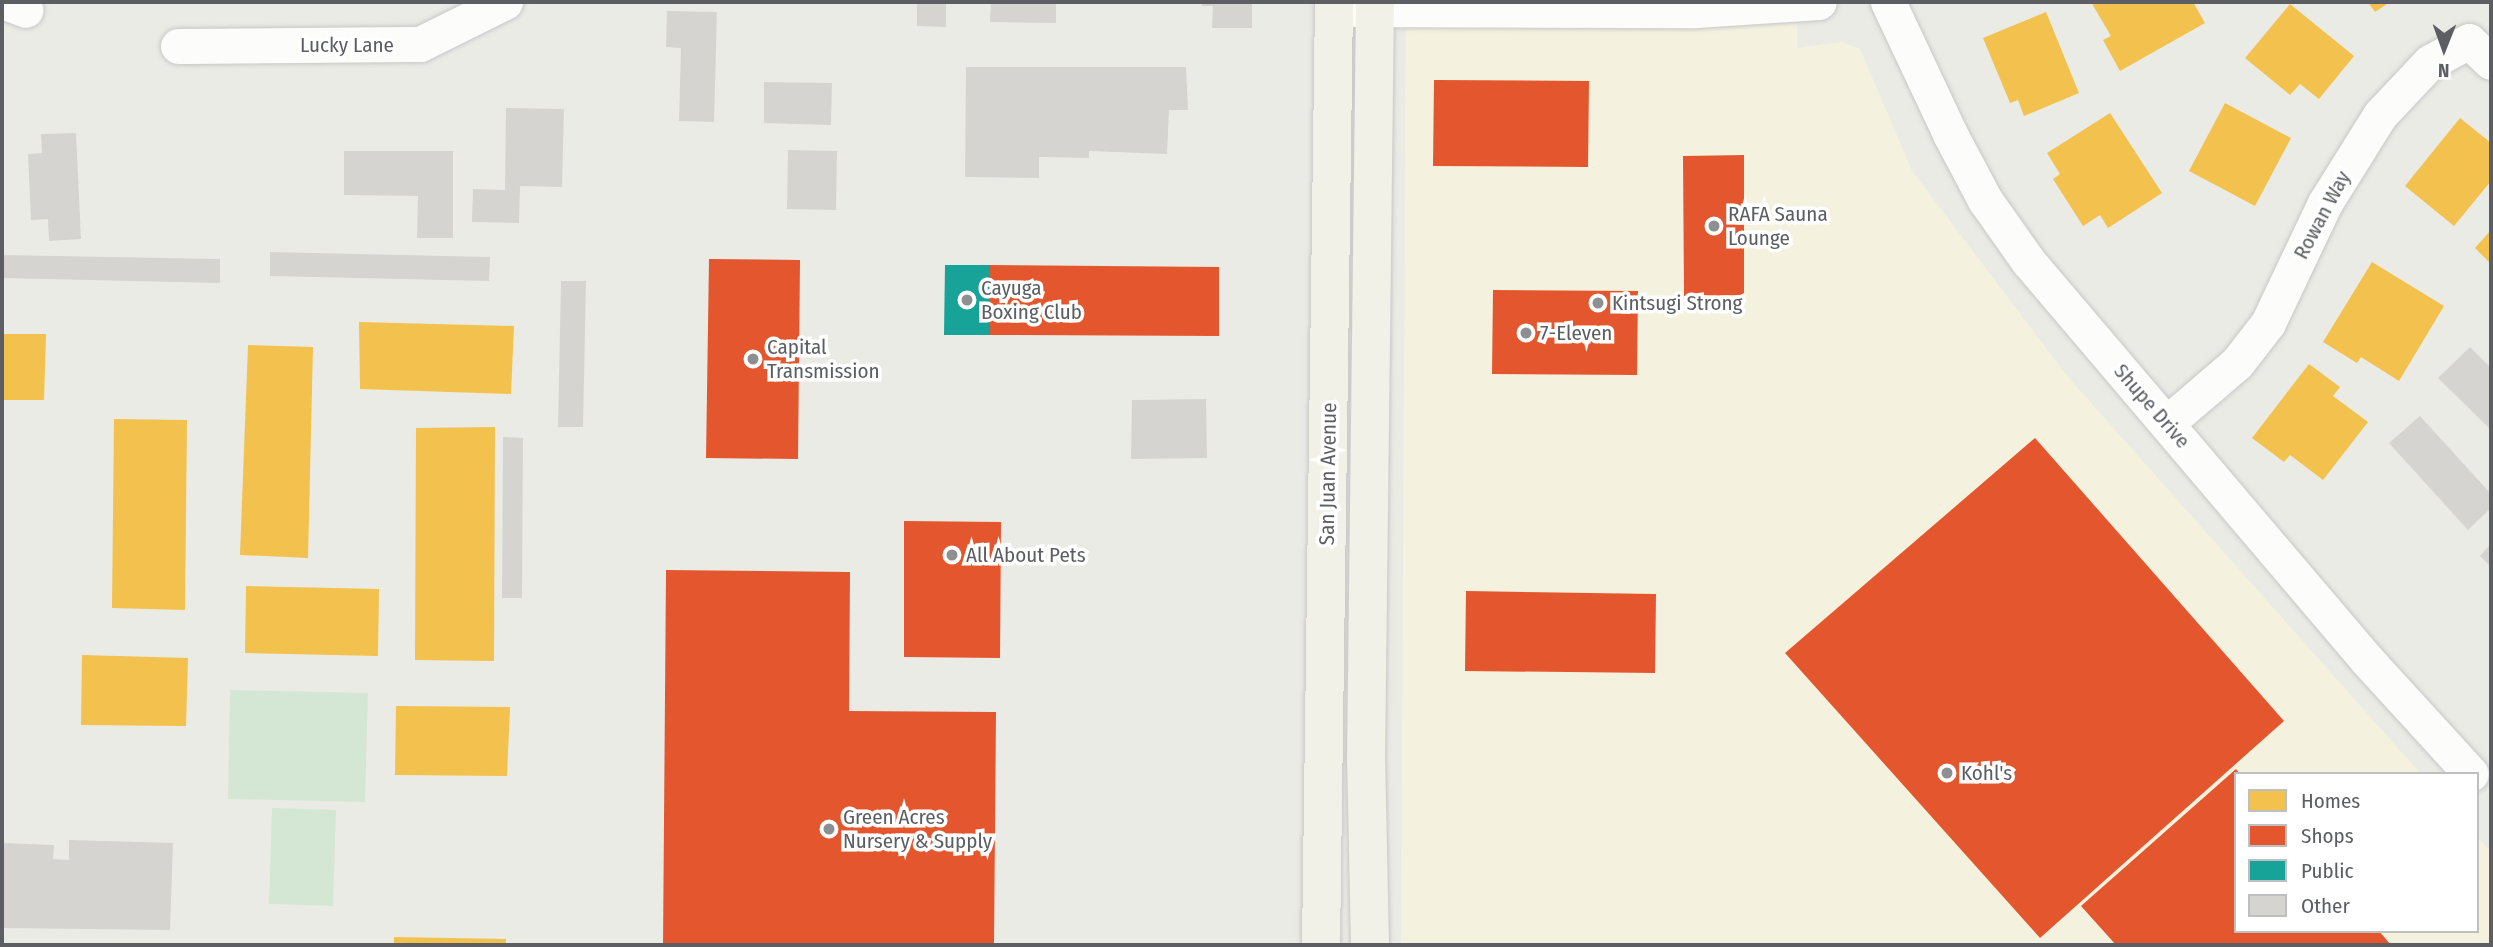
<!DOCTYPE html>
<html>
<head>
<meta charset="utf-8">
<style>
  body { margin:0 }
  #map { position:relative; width:2493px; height:947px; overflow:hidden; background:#ebebe6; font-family:"Fira Sans Condensed",sans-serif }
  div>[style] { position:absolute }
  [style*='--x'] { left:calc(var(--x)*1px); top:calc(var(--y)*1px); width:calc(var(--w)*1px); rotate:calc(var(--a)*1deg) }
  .commercial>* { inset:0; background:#f4f2df }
  .green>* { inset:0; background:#d4e7d4 }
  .homes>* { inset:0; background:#f2c14e }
  .shops>* { inset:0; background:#e4572e }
  .public>* { inset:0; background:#17a398 }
  .building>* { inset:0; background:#d5d4d1 }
  .roads { filter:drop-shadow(0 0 2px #c7c7c7) drop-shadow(0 0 2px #c7c7c7) }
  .minor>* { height:35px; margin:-17.5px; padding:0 17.5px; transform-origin:17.5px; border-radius:17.5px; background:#fcfcfb }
  .major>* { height:38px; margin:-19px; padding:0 19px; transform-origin:19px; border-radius:19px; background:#f2f1e8 }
  .dots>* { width:19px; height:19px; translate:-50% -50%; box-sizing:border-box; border:4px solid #fff; border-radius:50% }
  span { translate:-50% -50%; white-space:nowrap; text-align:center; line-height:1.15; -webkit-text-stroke:7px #fff; paint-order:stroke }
  .street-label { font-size:21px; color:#5c5e63 }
  .poi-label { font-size:21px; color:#5c5e63 }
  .left { translate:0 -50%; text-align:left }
  .frame { position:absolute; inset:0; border:4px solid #5c5e63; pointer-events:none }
  .legend { position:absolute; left:2234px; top:772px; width:245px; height:161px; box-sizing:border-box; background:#fff; border:2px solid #bebfc1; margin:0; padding:9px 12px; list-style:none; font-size:21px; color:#5c5e63 }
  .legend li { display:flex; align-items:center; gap:14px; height:35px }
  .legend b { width:35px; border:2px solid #bebfc1 }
  .north { position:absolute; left:2409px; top:14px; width:70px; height:70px; -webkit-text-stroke:5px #fff; paint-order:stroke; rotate:181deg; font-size:19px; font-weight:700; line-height:28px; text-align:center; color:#5c5e63 }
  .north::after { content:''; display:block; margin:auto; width:24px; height:32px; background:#5c5e63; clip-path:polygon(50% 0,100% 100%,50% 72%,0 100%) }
</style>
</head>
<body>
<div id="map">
  <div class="commercial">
    <div style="clip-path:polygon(1406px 2px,1798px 2px,1797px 48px,1842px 42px,1860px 49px,1912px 171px,2068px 377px,2421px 774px,2236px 774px,2236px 931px,2477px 931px,2477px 837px,2491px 852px,2491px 945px,1401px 945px)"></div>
  </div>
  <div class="green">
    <div style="clip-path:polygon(230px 690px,368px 693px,365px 802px,228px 799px)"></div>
    <div style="clip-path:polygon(272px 808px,336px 810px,333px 906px,269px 904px)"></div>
  </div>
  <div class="homes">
    <div style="clip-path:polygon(2091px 2px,2193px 2px,2205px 23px,2120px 71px,2103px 40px,2111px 36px)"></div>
    <div style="clip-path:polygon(2368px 2px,2390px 2px,2375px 12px)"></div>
    <div style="clip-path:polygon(2290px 4px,2354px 56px,2319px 99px,2300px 84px,2290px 95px,2245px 58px)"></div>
    <div style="clip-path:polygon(2046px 12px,2079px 93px,2024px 116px,2018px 100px,2010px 103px,1983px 38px)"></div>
    <div style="clip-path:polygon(2225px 103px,2291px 138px,2255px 206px,2189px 171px)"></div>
    <div style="clip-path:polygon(2110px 113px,2162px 193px,2108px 228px,2100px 215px,2083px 226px,2053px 179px,2060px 174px,2047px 153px)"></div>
    <div style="clip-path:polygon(2460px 118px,2491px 143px,2491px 181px,2454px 226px,2405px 186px)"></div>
    <div style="clip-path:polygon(2491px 230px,2491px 264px,2475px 248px)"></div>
    <div style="clip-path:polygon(2372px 262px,2444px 306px,2399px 381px,2361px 357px,2357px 363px,2323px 342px)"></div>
    <div style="clip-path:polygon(359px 322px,514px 326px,511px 394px,360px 389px)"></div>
    <div style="clip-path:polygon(2px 334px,46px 334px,44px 400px,2px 400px)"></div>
    <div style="clip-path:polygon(248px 345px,313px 347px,308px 558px,240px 555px)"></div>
    <div style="clip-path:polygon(2309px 364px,2340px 387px,2333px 396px,2368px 422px,2323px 480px,2290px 455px,2284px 462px,2252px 438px)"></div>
    <div style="clip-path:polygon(114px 419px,187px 420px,185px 610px,112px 608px)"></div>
    <div style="clip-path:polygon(495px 427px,494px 661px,415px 660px,416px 428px)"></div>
    <div style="clip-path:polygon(246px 586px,379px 589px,378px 656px,245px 653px)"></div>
    <div style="clip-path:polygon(82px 655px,188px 658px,186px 726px,81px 725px)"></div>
    <div style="clip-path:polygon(396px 706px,510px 707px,507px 776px,395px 775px)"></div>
    <div style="clip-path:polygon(394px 937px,506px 939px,506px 945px,394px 945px)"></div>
  </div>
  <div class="shops">
    <div style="clip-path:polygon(1434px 80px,1589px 81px,1588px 167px,1433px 166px)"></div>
    <div style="clip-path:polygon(1744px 155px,1744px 295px,1684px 296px,1683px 156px)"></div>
    <div style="clip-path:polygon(709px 259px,800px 260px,798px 459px,706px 458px)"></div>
    <div style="clip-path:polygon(990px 265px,1219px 267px,1219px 336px,990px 335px)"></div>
    <div style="clip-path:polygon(1493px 290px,1638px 291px,1637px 375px,1492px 374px)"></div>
    <div style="clip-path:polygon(2035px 438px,2284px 721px,2040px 938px,1785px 653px)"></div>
    <div style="clip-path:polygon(904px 521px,1001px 522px,1000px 658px,904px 657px)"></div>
    <div style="clip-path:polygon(666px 570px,850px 572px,849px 711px,996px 712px,994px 945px,663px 945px)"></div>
    <div style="clip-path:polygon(1466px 591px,1656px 594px,1655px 673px,1465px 671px)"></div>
    <div style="clip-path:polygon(2236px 769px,2240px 774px,2236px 774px,2236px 931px,2379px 931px,2391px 945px,2116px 945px,2081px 906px)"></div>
  </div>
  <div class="public">
    <div style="clip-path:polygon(945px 265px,990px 265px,990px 335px,944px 335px)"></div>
  </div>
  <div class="building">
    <div style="clip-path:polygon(917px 2px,946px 2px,946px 27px,917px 26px)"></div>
    <div style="clip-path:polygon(991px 2px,1056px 2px,1056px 23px,990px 22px)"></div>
    <div style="clip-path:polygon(1202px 2px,1252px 2px,1252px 28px,1212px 28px,1213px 6px,1202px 6px)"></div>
    <div style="clip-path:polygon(667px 11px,717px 12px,714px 122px,679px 121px,681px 48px,666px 47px)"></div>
    <div style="clip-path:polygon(966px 67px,1186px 67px,1188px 110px,1169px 110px,1167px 154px,1089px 151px,1089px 158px,1039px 157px,1039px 178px,965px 177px)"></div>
    <div style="clip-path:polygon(764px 82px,832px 83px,831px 125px,764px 123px)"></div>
    <div style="clip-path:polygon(506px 108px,564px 109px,562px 187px,520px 186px,519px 223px,472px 222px,473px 189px,505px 190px)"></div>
    <div style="clip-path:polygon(76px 133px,81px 239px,49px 241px,48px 219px,31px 220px,28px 154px,42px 153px,41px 134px)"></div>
    <div style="clip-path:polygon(788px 150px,837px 151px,836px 210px,787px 209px)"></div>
    <div style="clip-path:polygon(344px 151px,453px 151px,453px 238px,417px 238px,418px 196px,344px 195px)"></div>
    <div style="clip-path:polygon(270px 252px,490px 257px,489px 281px,270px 276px)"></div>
    <div style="clip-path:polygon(2px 255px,220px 259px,220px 283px,2px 278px)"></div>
    <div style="clip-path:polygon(561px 281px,586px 281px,583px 427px,558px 427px)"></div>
    <div style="clip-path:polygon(2470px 347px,2491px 368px,2491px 430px,2438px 378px)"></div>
    <div style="clip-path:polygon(1206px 399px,1207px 458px,1131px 459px,1132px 400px)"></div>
    <div style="clip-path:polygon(2420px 416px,2491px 494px,2491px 508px,2468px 530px,2389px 443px)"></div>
    <div style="clip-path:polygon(503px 437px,523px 438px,522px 598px,502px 598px)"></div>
    <div style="clip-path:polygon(2491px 544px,2491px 567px,2480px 556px)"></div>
    <div style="clip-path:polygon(69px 840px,173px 843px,170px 930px,2px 928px,2px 843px,54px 845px,53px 859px,69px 860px)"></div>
  </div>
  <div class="roads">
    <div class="minor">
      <div style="--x:5;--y:2;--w:22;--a:21"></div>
      <div style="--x:1888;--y:2;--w:146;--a:64.8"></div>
      <div style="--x:1950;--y:134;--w:75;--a:62.1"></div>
      <div style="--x:1985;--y:200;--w:75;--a:54.8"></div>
      <div style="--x:2028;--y:261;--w:524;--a:49.65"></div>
      <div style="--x:2367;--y:660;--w:154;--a:47.6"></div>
      <div style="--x:1334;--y:9;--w:362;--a:0.2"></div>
      <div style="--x:1696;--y:10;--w:123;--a:-3.7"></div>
      <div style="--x:178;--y:46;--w:242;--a:-0.5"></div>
      <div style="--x:420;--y:44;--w:95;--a:-26.3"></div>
      <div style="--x:2167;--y:423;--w:92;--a:-40.6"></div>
      <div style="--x:2237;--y:363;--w:51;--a:-52.2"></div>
      <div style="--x:2268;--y:323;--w:133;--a:-64.6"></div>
      <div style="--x:2325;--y:203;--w:104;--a:-58"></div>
      <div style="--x:2380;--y:115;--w:73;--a:-46.7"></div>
      <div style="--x:2430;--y:62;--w:44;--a:-28.3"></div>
      <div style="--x:2469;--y:41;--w:30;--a:44"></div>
    </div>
    <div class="major">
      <div style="--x:1321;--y:945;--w:943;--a:-89.21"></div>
      <div style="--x:1370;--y:945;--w:184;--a:-91.2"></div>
      <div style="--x:1366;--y:761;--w:759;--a:-89.32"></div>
    </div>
  </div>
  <div class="dots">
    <div style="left:1714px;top:226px;background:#8e8f91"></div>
    <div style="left:967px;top:300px;background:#8e8f91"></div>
    <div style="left:1598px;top:303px;background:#8e8f91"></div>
    <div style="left:1526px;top:333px;background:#8e8f91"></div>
    <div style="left:753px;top:359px;background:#8e8f91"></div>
    <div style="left:952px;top:555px;background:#8e8f91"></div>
    <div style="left:1947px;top:773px;background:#8e8f91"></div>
    <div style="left:829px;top:829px;background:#8e8f91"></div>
  </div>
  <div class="street-label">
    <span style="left:347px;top:45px">Lucky Lane</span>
    <span style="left:2322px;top:215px;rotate:-62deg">Rowan Way</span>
    <span style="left:2152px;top:406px;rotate:49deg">Shupe Drive</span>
    <span style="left:1328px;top:474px;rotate:-89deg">San Juan Avenue</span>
  </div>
  <div class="poi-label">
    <span class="left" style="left:1728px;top:226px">RAFA Sauna<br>Lounge</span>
    <span class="left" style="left:981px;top:300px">Cayuga<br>Boxing Club</span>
    <span class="left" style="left:1612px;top:303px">Kintsugi Strong</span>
    <span class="left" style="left:1540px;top:333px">7-Eleven</span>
    <span class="left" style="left:767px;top:359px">Capital<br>Transmission</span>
    <span class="left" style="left:966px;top:555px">All About Pets</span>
    <span class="left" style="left:1961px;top:773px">Kohl's</span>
    <span class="left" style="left:843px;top:829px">Green Acres<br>Nursery &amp; Supply</span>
  </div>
  <div class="frame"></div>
  <ul class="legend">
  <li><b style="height:19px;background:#f2c14e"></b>Homes</li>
  <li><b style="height:19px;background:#e4572e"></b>Shops</li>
  <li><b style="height:19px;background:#17a398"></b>Public</li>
  <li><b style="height:19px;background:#d5d4d1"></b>Other</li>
  </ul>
  <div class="north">N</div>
</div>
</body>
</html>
